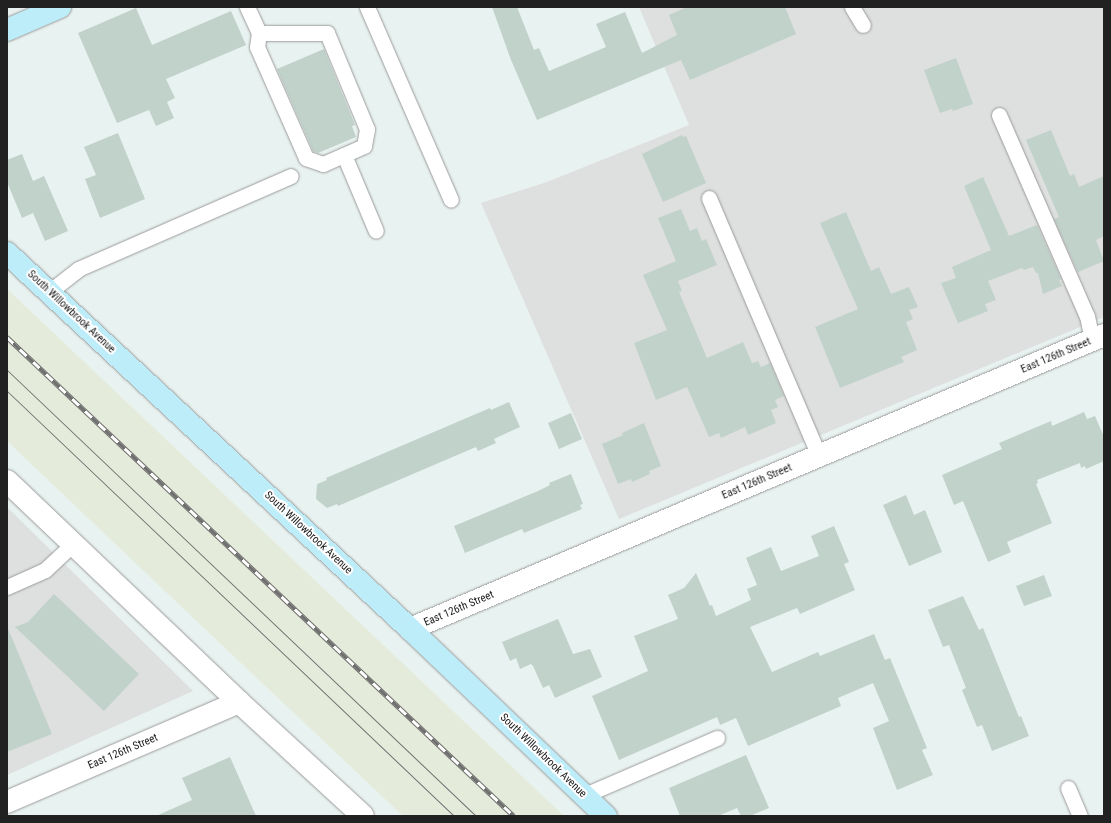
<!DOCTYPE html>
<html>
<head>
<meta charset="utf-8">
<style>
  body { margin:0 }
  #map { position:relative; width:1111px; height:823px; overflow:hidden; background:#e8f2f0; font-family:"Roboto Condensed",sans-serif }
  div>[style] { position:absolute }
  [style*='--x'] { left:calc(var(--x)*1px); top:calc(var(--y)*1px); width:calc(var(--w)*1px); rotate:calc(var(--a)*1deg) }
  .residential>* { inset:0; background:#dedfdf }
  .industrial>* { inset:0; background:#e5ebda }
  .building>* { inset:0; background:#c1d2cb }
  .roads { filter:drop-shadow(0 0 1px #9b9b9b) drop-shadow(0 0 1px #9b9b9b) }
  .lane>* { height:15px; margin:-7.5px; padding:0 7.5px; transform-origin:7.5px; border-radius:7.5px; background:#fff }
  .street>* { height:22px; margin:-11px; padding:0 11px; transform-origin:11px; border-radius:11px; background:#fff }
  .secondary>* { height:22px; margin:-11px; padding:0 11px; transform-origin:11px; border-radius:11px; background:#beedfa }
  .tram>* { height:1px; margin:-0.5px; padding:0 0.5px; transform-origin:0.5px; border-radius:0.5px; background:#6f6f6f }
  .rail>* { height:4.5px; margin-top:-2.25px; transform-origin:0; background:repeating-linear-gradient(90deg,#fff 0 9px,#6f6f6f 0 18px); box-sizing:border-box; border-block:1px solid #6f6f6f }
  span { translate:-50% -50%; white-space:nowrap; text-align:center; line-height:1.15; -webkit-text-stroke:4px #fff; paint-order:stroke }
  .street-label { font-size:11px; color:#212121 }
  .frame { position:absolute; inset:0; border:8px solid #212121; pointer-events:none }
</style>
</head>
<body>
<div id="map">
  <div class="residential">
    <div style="clip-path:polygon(639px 7px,1104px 7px,1104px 317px,619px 519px,481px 203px,547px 182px,689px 125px)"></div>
    <div style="clip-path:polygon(7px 507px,193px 691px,7px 775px)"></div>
  </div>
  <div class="industrial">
    <div style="clip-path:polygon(7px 289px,24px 305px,564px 816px,403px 816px,186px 611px,7px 441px)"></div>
  </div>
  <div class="building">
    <div style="clip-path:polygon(492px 7px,517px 7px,534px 50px,539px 48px,549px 71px,606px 47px,596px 24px,625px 12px,642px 53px,677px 35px,669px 15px,687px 7px,785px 7px,796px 34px,690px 80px,681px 60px,537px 120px,511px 60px)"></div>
    <div style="clip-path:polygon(136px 8px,152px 45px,231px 11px,246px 45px,166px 79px,175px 98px,167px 102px,174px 118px,156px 126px,149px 110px,117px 123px,78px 33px)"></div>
    <div style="clip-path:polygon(324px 49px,355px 125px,352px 126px,356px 137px,318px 153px,313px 151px,310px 144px,277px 69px)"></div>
    <div style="clip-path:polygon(956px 58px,973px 104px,953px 111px,952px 109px,940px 113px,924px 70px)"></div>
    <div style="clip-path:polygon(1051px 130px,1070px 176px,1074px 174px,1079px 187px,1104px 176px,1104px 236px,1096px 240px,1104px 261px,1078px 272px,1054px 219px,1059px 217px,1026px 140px)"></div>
    <div style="clip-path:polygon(118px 133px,145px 199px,100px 218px,85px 179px,96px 175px,84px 147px)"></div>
    <div style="clip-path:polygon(682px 135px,683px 137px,686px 136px,706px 183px,663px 202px,642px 154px)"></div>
    <div style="clip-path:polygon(22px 154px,33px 181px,44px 176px,68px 231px,45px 241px,33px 213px,22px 218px,7px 182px,7px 160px)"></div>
    <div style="clip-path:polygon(983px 177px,1009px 236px,1037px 225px,1061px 279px,1059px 280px,1062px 286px,1043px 294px,1038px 273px,1036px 273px,1033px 267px,1024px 270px,1022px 268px,988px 281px,996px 300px,985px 304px,988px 311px,958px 323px,941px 283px,956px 278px,952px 267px,991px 250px,964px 186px)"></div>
    <div style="clip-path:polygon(681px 209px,690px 231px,697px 228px,702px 241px,706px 239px,717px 265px,678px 281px,682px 291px,679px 292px,707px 358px,743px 342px,752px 363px,758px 361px,761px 367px,770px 363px,784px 396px,775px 400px,778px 407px,771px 410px,776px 423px,748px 435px,745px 427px,721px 438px,719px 433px,709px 437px,687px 387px,656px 400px,634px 343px,667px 330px,643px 275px,676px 261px,658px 218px)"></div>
    <div style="clip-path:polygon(846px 212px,871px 271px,879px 267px,891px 294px,909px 287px,918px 307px,909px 310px,913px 319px,906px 322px,917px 350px,901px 357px,904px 362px,840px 388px,815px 327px,858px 309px,820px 223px)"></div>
    <div style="clip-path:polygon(509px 402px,520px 427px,494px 439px,496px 443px,478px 451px,476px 447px,338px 506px,337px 504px,327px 508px,316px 499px,317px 484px,327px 480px,326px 478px,490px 408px,491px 410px)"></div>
    <div style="clip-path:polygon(1084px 412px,1087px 419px,1095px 416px,1104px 437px,1104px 461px,1086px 469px,1085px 466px,1081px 468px,1080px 463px,1037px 480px,1038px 483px,1036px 484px,1052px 523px,1007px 542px,1011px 552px,988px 562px,963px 501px,954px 505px,942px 475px,1002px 449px,999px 443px,1051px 421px,1052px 426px)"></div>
    <div style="clip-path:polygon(571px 413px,582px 439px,559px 449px,548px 423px)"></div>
    <div style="clip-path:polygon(644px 423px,661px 466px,649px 471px,650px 474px,632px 482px,631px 479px,618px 484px,602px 444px,623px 435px,622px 433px)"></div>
    <div style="clip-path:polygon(571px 474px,583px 504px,580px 505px,582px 509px,524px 533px,522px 529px,465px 553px,454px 526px,538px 491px,550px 485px,549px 483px)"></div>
    <div style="clip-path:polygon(906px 495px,914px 515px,925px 510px,942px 552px,909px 566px,883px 505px)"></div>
    <div style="clip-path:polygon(834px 526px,849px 562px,844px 564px,855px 590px,800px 614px,797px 608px,750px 627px,772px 672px,818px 652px,820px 656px,874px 634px,885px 660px,890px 658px,927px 748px,922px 750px,933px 775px,897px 790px,873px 728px,889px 721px,873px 683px,838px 698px,841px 706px,748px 746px,736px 718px,720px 725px,717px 717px,619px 760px,592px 696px,648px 671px,634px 636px,678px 619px,668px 595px,684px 588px,696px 573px,710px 606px,712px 605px,716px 616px,751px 600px,747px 589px,757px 585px,746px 558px,771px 547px,781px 571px,819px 556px,811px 536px)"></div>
    <div style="clip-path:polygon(1044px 575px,1052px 596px,1024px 606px,1016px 586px)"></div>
    <div style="clip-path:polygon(54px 594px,139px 674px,104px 711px,15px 627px,28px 622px)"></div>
    <div style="clip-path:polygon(963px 596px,979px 630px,983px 628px,1019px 717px,1021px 716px,1029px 736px,992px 751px,982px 725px,977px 727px,962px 690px,966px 688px,949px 645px,943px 647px,928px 610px)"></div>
    <div style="clip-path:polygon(558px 619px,573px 654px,590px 649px,602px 677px,555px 698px,549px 685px,543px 688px,533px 666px,531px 664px,520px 669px,516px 658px,510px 661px,502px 642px)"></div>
    <div style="clip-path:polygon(7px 626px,52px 734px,7px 752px)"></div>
    <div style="clip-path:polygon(746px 755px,769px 808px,750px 816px,741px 816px,737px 808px,718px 816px,680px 816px,669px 788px)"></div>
    <div style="clip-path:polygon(230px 757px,256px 816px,156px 816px,192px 800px,182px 778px)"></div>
  </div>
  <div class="roads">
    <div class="lane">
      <div style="--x:247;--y:7;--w:29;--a:65"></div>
      <div style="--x:367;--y:7;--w:210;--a:66.5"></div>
      <div style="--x:852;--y:7;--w:21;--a:59"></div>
      <div style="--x:259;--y:33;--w:68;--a:0"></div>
      <div style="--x:327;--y:33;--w:104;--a:67.4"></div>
      <div style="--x:367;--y:129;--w:17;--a:100"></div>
      <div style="--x:364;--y:146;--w:45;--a:156.3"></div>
      <div style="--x:323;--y:164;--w:18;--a:-161"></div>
      <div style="--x:306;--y:158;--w:121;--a:-113.8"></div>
      <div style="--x:257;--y:47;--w:14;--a:-82"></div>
      <div style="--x:999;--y:115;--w:219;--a:66.4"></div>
      <div style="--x:1087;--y:316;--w:25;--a:78"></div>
      <div style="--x:344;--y:155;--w:82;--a:67.2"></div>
      <div style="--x:709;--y:198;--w:280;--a:66.9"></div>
      <div style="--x:49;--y:292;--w:37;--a:-38"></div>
      <div style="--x:78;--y:269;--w:232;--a:-23.6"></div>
      <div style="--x:7;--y:587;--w:42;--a:-24.1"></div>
      <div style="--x:45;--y:570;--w:38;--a:-43"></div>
      <div style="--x:1068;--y:788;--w:30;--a:67"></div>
      <div style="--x:585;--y:795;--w:144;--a:-23.4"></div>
    </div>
    <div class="street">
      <div style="--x:7;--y:481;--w:320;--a:43.6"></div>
      <div style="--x:239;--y:702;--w:168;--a:42.6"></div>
      <div style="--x:410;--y:629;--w:754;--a:-22.96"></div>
      <div style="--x:7;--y:802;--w:253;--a:-23.3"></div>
    </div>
    <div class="secondary">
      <div style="--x:7;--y:30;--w:58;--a:-23.5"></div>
      <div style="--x:7;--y:253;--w:551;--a:43.01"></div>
      <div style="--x:410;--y:629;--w:271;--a:43.7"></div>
    </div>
  </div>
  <div class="tram">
    <div style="--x:7;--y:370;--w:647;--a:43.56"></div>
    <div style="--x:7;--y:391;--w:617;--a:43.55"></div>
  </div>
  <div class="rail">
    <div style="--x:7;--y:337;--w:697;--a:43.37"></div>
  </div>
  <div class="street-label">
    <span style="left:71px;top:312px;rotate:43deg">South Willowbrook Avenue</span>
    <span style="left:1056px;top:356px;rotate:-23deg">East 126th Street</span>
    <span style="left:757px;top:482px;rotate:-23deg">East 126th Street</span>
    <span style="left:308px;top:533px;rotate:43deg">South Willowbrook Avenue</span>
    <span style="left:459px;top:609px;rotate:-23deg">East 126th Street</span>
    <span style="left:123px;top:752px;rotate:-23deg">East 126th Street</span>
    <span style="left:543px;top:756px;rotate:44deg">South Willowbrook Avenue</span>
  </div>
  <div class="frame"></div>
</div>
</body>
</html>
